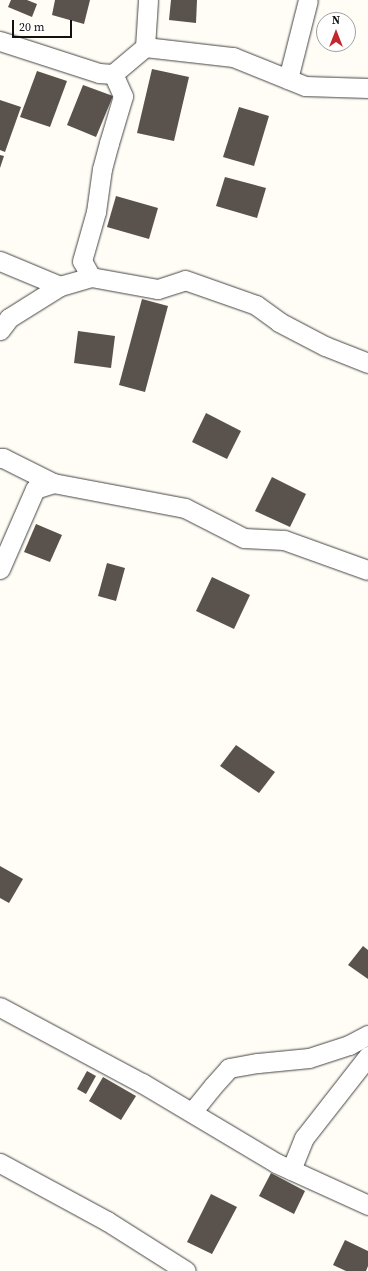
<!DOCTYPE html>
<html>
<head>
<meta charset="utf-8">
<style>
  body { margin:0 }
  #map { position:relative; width:368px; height:1271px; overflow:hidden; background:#fffdf5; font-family:"Source Serif 4",serif }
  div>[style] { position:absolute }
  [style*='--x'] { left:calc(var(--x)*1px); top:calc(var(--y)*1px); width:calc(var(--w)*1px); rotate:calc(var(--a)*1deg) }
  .building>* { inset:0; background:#5a524d }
  .roads { filter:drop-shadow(0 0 1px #444) drop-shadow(0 0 1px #444) }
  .street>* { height:19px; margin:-9.5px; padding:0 9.5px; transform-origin:9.5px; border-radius:9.5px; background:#fff }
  span { translate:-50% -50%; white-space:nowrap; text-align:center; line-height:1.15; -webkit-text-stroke:4px #fff; paint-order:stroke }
  .north { position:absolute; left:316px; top:12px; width:40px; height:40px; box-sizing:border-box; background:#fff; border:1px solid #a0a0a0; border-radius:50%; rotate:0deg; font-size:11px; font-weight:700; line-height:16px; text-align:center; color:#111 }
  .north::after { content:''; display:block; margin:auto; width:14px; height:18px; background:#c4262e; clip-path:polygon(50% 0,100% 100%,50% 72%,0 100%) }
  .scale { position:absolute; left:12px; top:20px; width:60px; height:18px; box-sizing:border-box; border:2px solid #111; border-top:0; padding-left:5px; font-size:12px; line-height:14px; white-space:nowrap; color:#111; -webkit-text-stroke:3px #fff; paint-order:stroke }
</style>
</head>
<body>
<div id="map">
  <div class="building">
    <div style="clip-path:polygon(11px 0,27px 0,37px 4px,32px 17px,8px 7px)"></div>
    <div style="clip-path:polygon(55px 0,90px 0,84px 24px,52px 15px)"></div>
    <div style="clip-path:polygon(171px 0,197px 0,196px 23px,169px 20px)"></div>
    <div style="clip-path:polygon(152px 69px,189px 77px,174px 141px,137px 133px)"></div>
    <div style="clip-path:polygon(37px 71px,67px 81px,50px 127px,20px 117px)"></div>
    <div style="clip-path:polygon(83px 85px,113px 96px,96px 137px,67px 125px)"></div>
    <div style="clip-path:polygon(0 100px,21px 107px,5px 152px,0 150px)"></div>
    <div style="clip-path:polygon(239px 107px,269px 116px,254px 166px,223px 157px)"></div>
    <div style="clip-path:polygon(0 155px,4px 156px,0 168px)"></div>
    <div style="clip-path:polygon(225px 177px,266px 188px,257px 218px,216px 206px)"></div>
    <div style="clip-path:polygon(116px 196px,158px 208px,149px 239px,107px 227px)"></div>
    <div style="clip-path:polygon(142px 299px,168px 306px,145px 392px,119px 385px)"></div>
    <div style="clip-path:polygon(78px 331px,115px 336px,111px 368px,74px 363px)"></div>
    <div style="clip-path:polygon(206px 413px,241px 431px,227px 459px,192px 442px)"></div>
    <div style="clip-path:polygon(272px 477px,306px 494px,290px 527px,255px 511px)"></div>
    <div style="clip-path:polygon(36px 524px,62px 535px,50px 562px,24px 552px)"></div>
    <div style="clip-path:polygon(107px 563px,125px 568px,116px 601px,98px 596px)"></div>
    <div style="clip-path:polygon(212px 577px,250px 595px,234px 629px,196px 611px)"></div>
    <div style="clip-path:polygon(236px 745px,275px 772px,259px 793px,220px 766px)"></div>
    <div style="clip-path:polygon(0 866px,23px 879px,9px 903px,0 898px)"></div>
    <div style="clip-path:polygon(363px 946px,368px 950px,368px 979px,348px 965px)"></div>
    <div style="clip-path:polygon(87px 1071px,96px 1076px,86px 1094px,77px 1089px)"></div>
    <div style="clip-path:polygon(103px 1077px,136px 1096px,121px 1120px,89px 1101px)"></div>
    <div style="clip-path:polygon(271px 1173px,305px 1191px,294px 1214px,259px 1196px)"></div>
    <div style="clip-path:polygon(211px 1194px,237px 1207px,212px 1254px,187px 1242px)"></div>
    <div style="clip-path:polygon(345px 1240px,368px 1251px,368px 1266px,366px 1271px,346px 1271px,333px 1265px)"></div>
  </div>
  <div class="roads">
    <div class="street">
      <div style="--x:0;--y:41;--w:104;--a:17.9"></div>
      <div style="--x:99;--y:73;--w:14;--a:4"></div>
      <div style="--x:113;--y:74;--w:42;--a:-40.2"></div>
      <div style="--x:145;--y:47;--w:89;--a:6.5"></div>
      <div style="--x:233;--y:57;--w:78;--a:21.9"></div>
      <div style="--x:305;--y:86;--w:63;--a:1.8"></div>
      <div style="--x:145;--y:47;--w:47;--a:-86.3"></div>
      <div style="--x:288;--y:79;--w:81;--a:-75.8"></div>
      <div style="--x:0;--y:261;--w:65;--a:22.6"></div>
      <div style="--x:60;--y:286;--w:32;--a:-16"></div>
      <div style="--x:91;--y:277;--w:68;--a:10.2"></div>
      <div style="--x:158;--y:289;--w:28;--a:-18"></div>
      <div style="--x:185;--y:280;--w:75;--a:19.4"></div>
      <div style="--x:256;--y:305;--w:29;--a:36"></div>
      <div style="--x:279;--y:322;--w:52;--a:27.6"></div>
      <div style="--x:325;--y:346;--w:46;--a:21.6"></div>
      <div style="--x:91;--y:277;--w:18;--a:-119"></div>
      <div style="--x:82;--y:261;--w:51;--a:-74.1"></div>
      <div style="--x:96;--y:212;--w:43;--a:-82.1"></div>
      <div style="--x:102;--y:169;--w:27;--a:-75"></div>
      <div style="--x:109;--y:143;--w:49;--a:-73.4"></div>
      <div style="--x:123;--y:96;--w:24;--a:-114"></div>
      <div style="--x:0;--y:330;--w:15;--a:-53"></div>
      <div style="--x:9;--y:318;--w:60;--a:-32.1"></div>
      <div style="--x:0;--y:458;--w:3;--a:0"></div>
      <div style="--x:3;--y:458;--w:56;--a:26.6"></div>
      <div style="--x:0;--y:569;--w:87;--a:-66.4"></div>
      <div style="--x:35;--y:489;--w:19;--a:-18"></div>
      <div style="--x:53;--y:483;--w:134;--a:10.7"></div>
      <div style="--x:185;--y:508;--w:66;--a:27"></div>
      <div style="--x:244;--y:538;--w:40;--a:2.9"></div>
      <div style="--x:284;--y:540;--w:89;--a:19.7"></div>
      <div style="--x:0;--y:1007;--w:161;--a:28.2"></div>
      <div style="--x:142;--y:1083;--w:156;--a:30.8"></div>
      <div style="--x:276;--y:1163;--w:101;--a:24.5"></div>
      <div style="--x:192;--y:1112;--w:33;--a:-51"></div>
      <div style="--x:213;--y:1086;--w:24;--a:-48"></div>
      <div style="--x:229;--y:1068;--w:29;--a:-10"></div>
      <div style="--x:258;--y:1063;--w:51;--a:-5.6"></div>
      <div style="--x:309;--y:1058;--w:42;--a:-18"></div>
      <div style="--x:349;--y:1045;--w:21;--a:-28"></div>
      <div style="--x:0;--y:1163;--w:122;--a:28.5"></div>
      <div style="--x:107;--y:1221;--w:93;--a:32.3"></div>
      <div style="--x:291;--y:1170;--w:35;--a:-68"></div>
      <div style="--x:304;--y:1138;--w:104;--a:-52"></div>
    </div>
  </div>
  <div class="north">N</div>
  <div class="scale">20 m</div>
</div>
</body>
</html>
